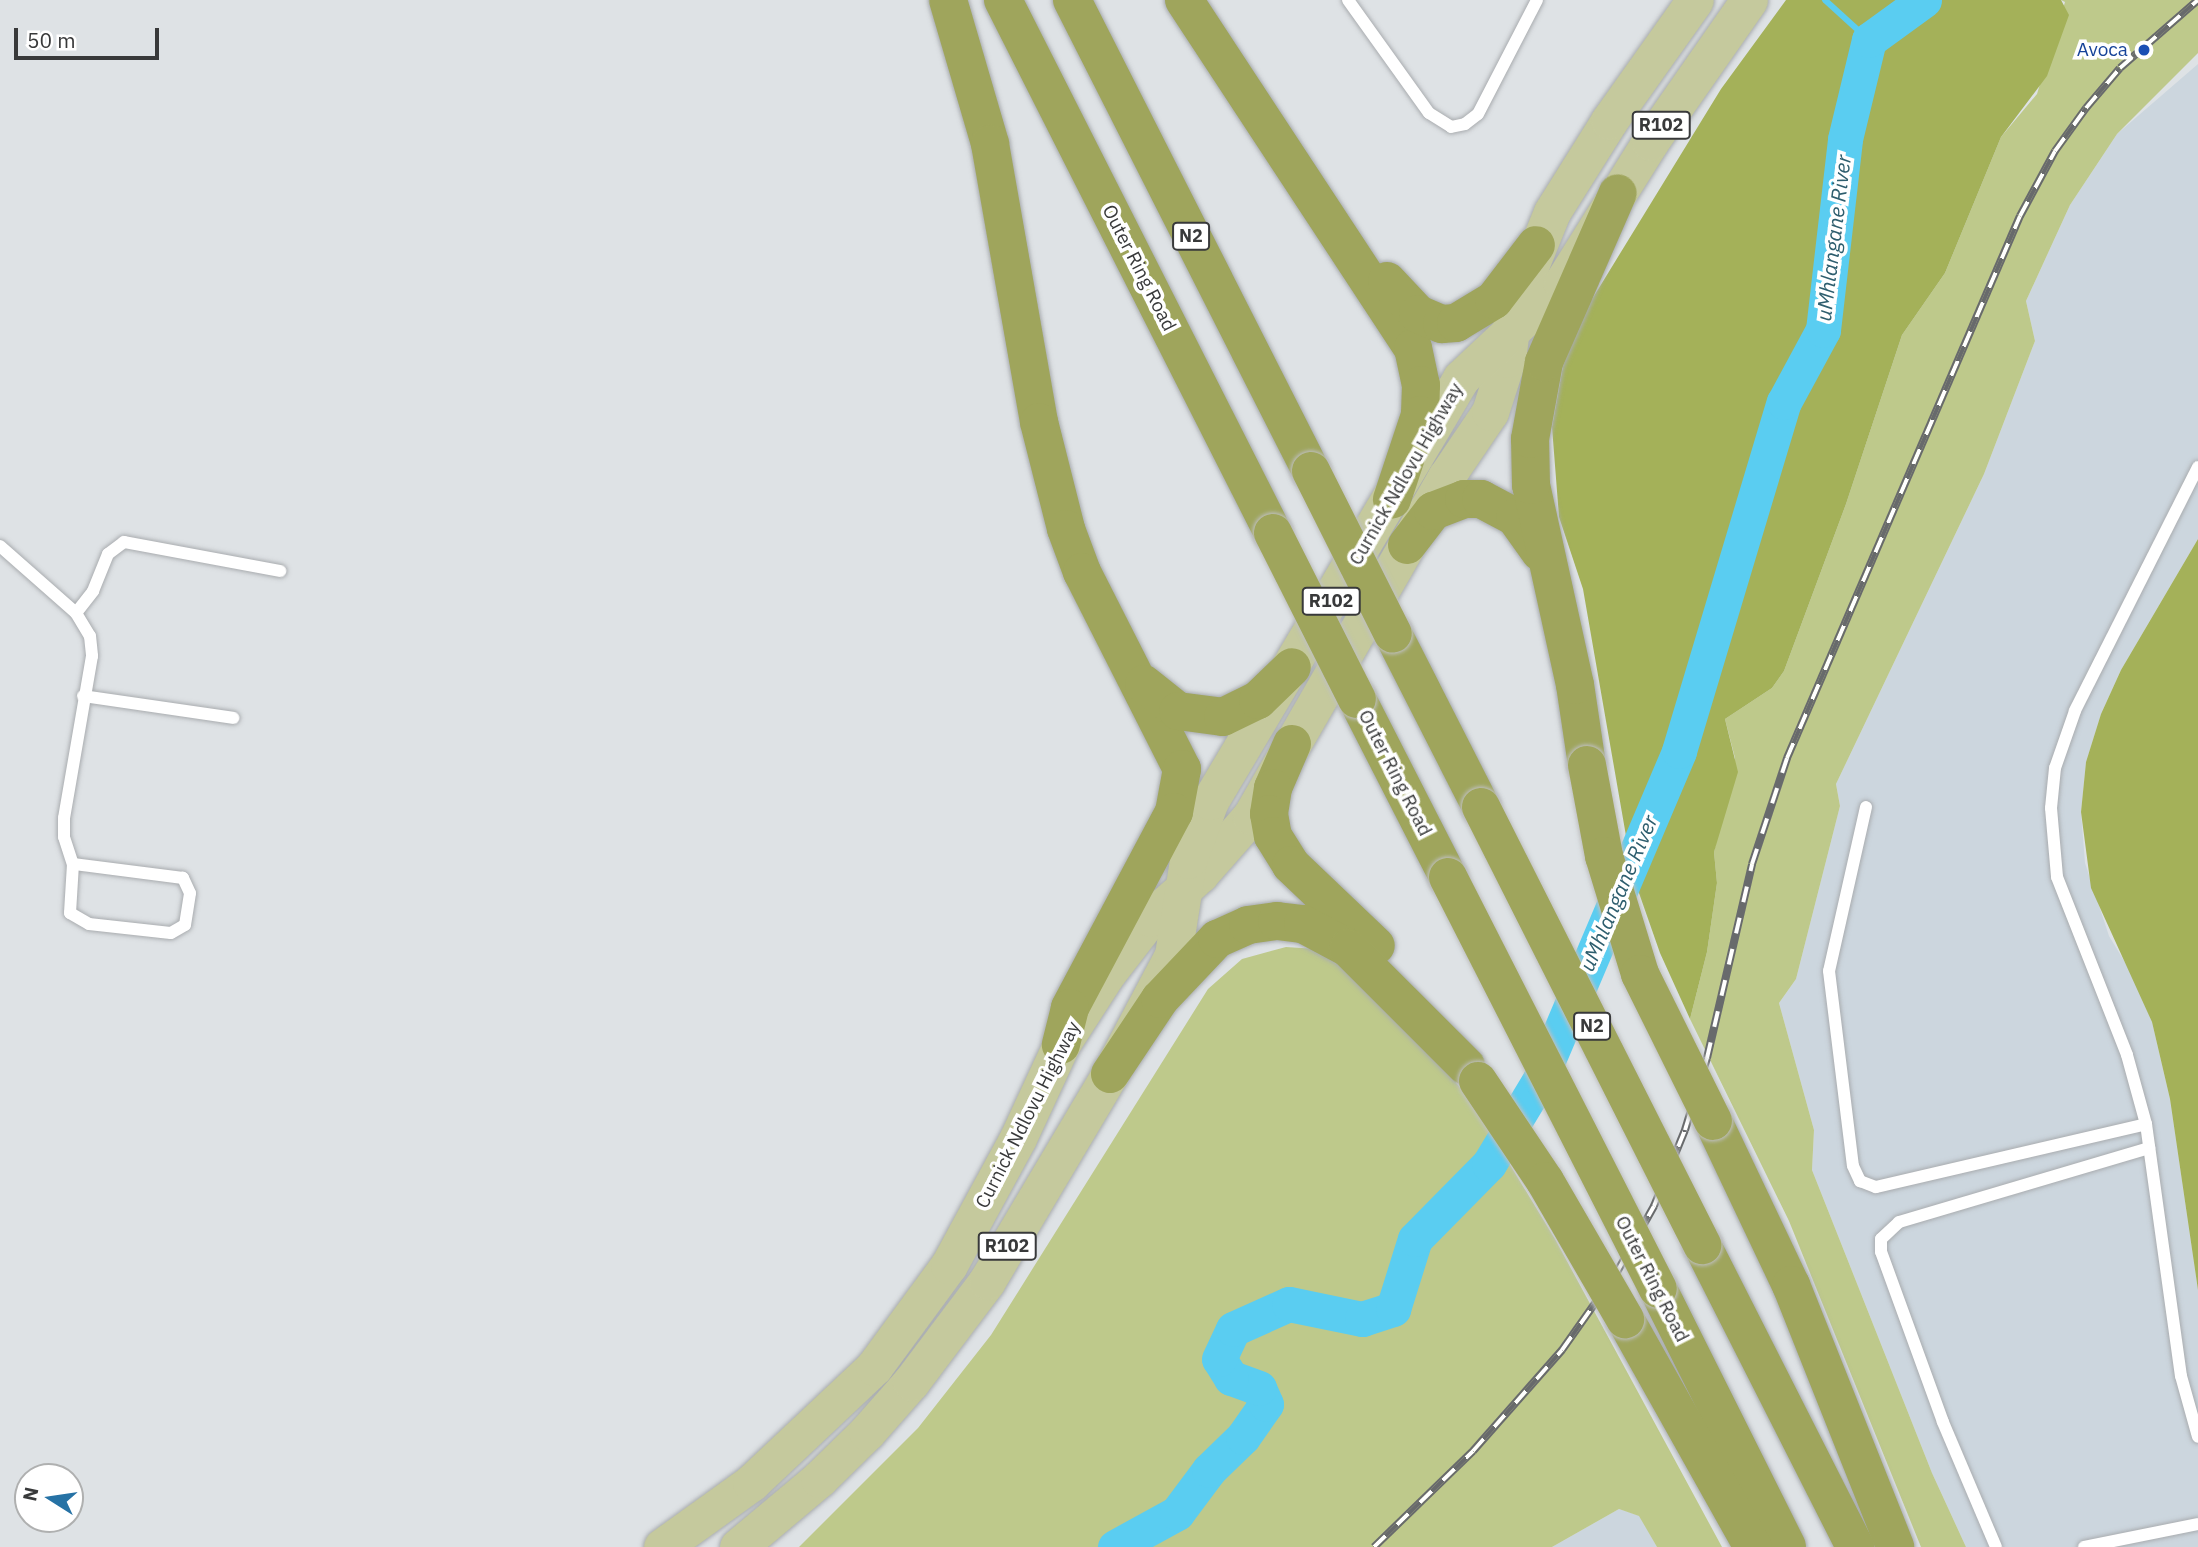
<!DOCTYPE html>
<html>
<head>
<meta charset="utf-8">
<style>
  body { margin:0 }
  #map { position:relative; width:2198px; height:1547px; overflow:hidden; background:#dee2e5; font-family:"IBM Plex Sans",sans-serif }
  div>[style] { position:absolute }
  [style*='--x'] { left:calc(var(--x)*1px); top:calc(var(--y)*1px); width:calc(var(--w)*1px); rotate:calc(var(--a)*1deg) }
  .built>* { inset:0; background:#ccd6de }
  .green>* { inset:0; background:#bec98b }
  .forest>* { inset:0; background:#a4b159 }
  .stream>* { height:6px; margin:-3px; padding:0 3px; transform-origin:3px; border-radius:3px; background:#5acdf1 }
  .river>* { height:35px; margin:-17.5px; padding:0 17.5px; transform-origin:17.5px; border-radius:17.5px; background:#5acdf1 }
  .roads { filter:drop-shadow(0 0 2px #a9acaf) drop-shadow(0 0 2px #a9acaf) }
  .lane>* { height:12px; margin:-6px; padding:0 6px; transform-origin:6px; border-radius:6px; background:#fff }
  .primary>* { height:37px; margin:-18.5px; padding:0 18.5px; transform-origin:18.5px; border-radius:18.5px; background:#c5c99d }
  .highway>* { height:38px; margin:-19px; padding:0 19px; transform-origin:19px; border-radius:19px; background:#9fa55c }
  .rail>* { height:8px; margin-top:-4px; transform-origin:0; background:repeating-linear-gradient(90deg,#fff 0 16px,#686a6c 0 32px); box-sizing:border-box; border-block:2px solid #686a6c }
  .bridges { filter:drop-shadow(0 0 2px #bfc0c0) drop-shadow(0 0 2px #bfc0c0) }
  .highway-bridge>* { height:38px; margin:-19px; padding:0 19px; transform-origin:19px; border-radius:19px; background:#9fa55c }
  .dots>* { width:19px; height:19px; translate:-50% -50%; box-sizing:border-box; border:4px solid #fff; border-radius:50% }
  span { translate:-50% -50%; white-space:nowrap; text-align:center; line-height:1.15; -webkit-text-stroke:7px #fff; paint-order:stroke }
  .shield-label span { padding:2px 5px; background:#fff; border:2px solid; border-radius:5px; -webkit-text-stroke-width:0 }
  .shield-label { font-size:18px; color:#38393a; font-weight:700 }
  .transit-label { font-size:19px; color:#164399 }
  .right { translate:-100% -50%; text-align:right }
  .street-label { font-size:19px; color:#38393a }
  .water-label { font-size:21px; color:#2e5e6e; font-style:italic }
  .north { position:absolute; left:14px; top:1463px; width:70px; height:70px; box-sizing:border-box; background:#fff; border:2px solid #afb0b0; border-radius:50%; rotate:282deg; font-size:19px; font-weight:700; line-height:28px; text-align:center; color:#38393a }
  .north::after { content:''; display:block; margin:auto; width:24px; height:32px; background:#2672a5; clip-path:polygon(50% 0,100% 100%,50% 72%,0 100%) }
  .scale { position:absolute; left:14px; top:28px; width:145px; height:32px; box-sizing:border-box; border:4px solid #38393a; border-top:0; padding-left:9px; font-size:21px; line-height:24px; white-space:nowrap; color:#38393a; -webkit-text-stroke:5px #fff; paint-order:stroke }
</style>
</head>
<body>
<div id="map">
  <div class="built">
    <div style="clip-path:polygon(2198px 64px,2198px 539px,2121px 670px,2101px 714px,2086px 762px,2081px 812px,2085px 863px,2109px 936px,2134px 977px,2152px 1022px,2170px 1099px,2198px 1290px,2198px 1547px,1966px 1547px,1932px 1473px,1812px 1170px,1814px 1130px,1779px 1003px,1796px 979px,1840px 806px,1836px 784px,1984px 474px,2035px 341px,2026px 301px,2070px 205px,2117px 134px)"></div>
    <div style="clip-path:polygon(1619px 1509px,1640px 1516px,1657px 1547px,1552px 1547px)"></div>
  </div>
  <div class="green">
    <div style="clip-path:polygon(2061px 0,2198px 0,2198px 53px,2117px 134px,2070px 205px,2026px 301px,2035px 341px,1984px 474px,1836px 784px,1840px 806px,1796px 979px,1779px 1003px,1814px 1130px,1812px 1170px,1932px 1473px,1966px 1547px,1921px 1547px,1789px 1221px,1690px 1019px,1707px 952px,1717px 883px,1714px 852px,1735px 758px,1725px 719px,1772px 688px,1784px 671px,1846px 504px,1902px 335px,1945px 273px,2001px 137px,2037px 94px,2065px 2px)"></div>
    <div style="clip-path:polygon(1286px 947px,1317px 949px,1335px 958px,1437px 1058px,1475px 1107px,1555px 1239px,1722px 1547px,1657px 1547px,1639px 1516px,1619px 1509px,1552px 1547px,799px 1547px,918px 1428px,991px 1335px,1208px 989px,1242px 959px)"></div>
  </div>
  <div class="forest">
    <div style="clip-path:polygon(1786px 0,2061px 0,2069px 15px,2047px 76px,2001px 137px,1945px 273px,1902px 335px,1846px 504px,1784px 671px,1772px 688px,1725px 719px,1738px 772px,1714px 852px,1717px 883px,1707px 952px,1690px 1019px,1660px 953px,1633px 876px,1583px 589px,1559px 517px,1552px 427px,1563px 366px,1586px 309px,1721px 89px)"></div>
    <div style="clip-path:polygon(2198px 539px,2198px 1290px,2170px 1099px,2152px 1022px,2091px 888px,2081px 812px,2086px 762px,2101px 714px,2121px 670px)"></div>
  </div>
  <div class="stream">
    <div style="--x:1825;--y:0;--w:59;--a:42.3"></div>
  </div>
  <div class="river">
    <div style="--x:1115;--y:1547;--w:71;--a:-28.7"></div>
    <div style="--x:1177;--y:1513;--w:54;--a:-53.3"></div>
    <div style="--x:1209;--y:1470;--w:47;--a:-44.1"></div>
    <div style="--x:1243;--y:1437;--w:40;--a:-55.1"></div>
    <div style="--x:1266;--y:1404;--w:17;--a:-114"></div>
    <div style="--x:1259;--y:1388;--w:30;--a:-160"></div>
    <div style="--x:1231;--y:1378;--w:22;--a:-122"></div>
    <div style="--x:1219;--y:1359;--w:33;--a:-65"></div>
    <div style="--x:1233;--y:1329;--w:61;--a:-24.1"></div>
    <div style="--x:1289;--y:1304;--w:75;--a:11.6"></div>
    <div style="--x:1362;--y:1319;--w:33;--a:-18"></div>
    <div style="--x:1393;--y:1309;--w:73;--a:-72.6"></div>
    <div style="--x:1415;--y:1239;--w:105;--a:-45.4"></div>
    <div style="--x:1489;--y:1164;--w:99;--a:-59"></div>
    <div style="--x:1540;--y:1079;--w:356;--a:-67"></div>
    <div style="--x:1679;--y:751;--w:364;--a:-73.3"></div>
    <div style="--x:1784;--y:402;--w:82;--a:-61.6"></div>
    <div style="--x:1823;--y:330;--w:192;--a:-83.4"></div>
    <div style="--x:1845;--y:139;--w:102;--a:-76.4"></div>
    <div style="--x:1869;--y:40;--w:68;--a:-36"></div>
  </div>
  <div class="roads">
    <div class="lane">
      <div style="--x:1348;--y:0;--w:139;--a:54.4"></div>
      <div style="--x:1429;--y:113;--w:26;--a:32"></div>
      <div style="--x:1451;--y:127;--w:14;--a:-12"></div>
      <div style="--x:1465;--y:124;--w:16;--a:-38"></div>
      <div style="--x:1478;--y:114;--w:128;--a:-62.6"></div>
      <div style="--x:2198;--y:467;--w:273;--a:116.8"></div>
      <div style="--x:2075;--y:711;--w:60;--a:109.3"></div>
      <div style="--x:2055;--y:768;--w:40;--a:95.7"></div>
      <div style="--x:2051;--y:808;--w:69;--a:85"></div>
      <div style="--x:2057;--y:877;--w:191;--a:68.5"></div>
      <div style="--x:2127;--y:1055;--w:72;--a:74.6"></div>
      <div style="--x:2146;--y:1124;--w:254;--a:82.1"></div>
      <div style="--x:2181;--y:1376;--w:63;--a:74.4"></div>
      <div style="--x:0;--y:546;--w:101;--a:41.4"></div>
      <div style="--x:76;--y:613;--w:27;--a:59"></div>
      <div style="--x:90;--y:636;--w:20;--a:84"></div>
      <div style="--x:92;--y:656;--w:164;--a:99.8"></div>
      <div style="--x:64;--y:818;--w:19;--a:90"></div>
      <div style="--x:64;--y:837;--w:28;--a:72"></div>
      <div style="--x:73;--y:864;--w:49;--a:93.5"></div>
      <div style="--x:70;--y:913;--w:22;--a:30"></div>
      <div style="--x:89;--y:924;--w:82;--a:6.3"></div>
      <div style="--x:171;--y:933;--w:16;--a:-30"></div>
      <div style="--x:185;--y:925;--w:32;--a:-81"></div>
      <div style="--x:190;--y:893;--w:17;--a:-115"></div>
      <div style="--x:183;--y:878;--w:111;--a:-172.7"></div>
      <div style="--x:76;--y:613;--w:28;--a:-52"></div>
      <div style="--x:93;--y:591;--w:40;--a:-68"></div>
      <div style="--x:108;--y:554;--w:20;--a:-37"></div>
      <div style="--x:124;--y:542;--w:159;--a:10.5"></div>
      <div style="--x:83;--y:696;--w:152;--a:8.3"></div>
      <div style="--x:1866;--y:807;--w:168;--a:102.7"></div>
      <div style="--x:1829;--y:971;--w:196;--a:83"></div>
      <div style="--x:1853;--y:1166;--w:17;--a:65"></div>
      <div style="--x:1860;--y:1181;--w:17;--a:21"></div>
      <div style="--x:1876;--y:1187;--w:277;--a:-13.1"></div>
      <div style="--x:1996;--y:1547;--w:136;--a:-113"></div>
      <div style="--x:1943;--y:1422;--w:181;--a:-110"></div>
      <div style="--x:1881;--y:1252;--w:13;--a:-90"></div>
      <div style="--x:1881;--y:1239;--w:25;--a:-43"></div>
      <div style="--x:1899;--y:1222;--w:261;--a:-16.5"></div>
      <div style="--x:2084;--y:1547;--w:116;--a:-11.4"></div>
    </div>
    <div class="primary">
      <div style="--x:662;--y:1547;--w:110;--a:-35.7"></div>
      <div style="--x:751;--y:1483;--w:169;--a:-43.3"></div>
      <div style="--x:874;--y:1367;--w:127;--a:-53.7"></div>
      <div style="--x:949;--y:1265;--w:145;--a:-61.5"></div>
      <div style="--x:1018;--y:1138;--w:102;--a:-65.2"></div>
      <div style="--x:1061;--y:1045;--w:83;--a:-57.3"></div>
      <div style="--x:1106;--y:975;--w:72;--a:-52.3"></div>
      <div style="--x:1150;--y:918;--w:67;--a:-41.3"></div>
      <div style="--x:1200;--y:874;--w:77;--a:-48.7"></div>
      <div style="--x:1251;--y:816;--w:391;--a:-60.1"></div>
      <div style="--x:1446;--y:477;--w:78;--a:-55.9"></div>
      <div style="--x:1490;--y:412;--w:56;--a:-72.2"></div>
      <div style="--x:1507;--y:359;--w:53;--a:-82.5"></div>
      <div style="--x:1514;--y:306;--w:101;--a:-68"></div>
      <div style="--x:1552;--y:212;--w:107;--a:-57.9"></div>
      <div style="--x:1609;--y:121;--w:148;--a:-54.6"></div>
      <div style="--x:738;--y:1547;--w:106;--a:-40"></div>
      <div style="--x:819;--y:1479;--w:67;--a:-44.4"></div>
      <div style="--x:867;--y:1432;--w:67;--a:-48.7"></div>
      <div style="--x:911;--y:1382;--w:126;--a:-53"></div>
      <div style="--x:987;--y:1281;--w:241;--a:-59.3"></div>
      <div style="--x:1110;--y:1074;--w:135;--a:-62.1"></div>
      <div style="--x:1173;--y:955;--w:96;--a:-81"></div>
      <div style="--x:1188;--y:860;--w:63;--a:-69.6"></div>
      <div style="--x:1210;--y:801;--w:492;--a:-59.3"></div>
      <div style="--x:1461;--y:378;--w:139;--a:-43.2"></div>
      <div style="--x:1562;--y:283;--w:166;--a:-58"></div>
      <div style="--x:1650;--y:142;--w:173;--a:-55.1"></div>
    </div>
    <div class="highway">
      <div style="--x:948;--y:0;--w:150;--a:73.7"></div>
      <div style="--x:990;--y:144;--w:282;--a:80"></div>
      <div style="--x:1039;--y:422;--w:110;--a:75.8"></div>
      <div style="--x:1066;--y:529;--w:46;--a:69.6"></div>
      <div style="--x:1082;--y:572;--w:221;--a:63.1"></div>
      <div style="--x:1182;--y:769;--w:44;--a:100.5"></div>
      <div style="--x:1174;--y:812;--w:222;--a:118"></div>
      <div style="--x:1070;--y:1008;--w:38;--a:104"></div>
      <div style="--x:1003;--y:0;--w:597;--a:63.13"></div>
      <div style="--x:1072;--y:0;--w:528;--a:63.1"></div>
      <div style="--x:1184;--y:0;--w:417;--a:56.7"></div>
      <div style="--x:1413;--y:348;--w:38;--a:78"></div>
      <div style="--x:1421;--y:385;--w:30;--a:92"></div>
      <div style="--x:1420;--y:415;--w:89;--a:108.4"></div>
      <div style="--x:1387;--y:281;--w:45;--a:46.8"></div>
      <div style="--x:1418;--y:314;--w:26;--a:23"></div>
      <div style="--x:1442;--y:324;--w:14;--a:-4"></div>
      <div style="--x:1456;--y:323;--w:44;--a:-31.2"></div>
      <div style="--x:1494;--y:300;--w:69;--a:-52.6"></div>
      <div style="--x:1407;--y:545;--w:43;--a:-52.6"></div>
      <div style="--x:1433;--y:511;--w:33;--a:-21"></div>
      <div style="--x:1464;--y:499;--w:17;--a:0"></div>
      <div style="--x:1481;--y:499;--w:38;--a:28"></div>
      <div style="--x:1515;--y:517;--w:43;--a:54.5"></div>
      <div style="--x:1393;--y:634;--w:194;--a:63"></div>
      <div style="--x:1144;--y:684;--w:43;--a:38.5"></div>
      <div style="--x:1178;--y:711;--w:45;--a:7.6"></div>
      <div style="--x:1223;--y:717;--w:39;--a:-26"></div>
      <div style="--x:1258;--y:700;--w:47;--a:-44.1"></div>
      <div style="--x:1357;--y:699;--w:200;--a:62.9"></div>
      <div style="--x:1292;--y:744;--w:48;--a:113.4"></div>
      <div style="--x:1273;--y:788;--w:26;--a:99"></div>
      <div style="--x:1269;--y:814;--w:22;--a:80"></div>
      <div style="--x:1273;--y:836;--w:34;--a:58"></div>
      <div style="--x:1291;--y:865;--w:117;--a:43.6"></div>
      <div style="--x:1587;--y:765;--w:81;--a:-98.5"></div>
      <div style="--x:1575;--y:685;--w:205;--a:-102.4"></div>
      <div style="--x:1531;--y:485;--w:46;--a:-91.2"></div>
      <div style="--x:1530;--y:439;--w:78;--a:-79.7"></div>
      <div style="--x:1544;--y:362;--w:184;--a:-66.4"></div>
      <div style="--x:1110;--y:1074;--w:90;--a:-56.3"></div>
      <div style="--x:1160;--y:999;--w:83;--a:-46.5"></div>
      <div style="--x:1217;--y:939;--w:34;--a:-24"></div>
      <div style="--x:1248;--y:925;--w:29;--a:-8"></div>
      <div style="--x:1277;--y:921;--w:26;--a:7"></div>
      <div style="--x:1303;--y:924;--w:51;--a:28.1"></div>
      <div style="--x:1348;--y:948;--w:167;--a:45"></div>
      <div style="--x:1713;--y:1121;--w:182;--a:64.6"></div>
      <div style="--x:1791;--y:1285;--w:282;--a:68.3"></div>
      <div style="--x:1702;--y:1245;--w:339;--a:63.1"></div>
      <div style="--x:1658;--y:1289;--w:288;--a:63.4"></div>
      <div style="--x:1625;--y:1319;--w:261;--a:60.7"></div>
    </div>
  </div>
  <div class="rail">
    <div style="--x:1374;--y:1547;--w:138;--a:-44.1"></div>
    <div style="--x:1473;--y:1451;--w:135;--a:-48.6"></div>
    <div style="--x:1562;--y:1350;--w:95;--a:-54.8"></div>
    <div style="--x:1617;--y:1272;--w:76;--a:-60.7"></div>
    <div style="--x:1654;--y:1206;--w:82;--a:-67.8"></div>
    <div style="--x:1685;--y:1130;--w:75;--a:-73"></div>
    <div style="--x:1707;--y:1058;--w:199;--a:-76.9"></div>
    <div style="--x:1752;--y:864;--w:112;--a:-71.7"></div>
    <div style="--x:1787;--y:758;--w:590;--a:-66.74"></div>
    <div style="--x:2020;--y:216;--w:74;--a:-61.7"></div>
    <div style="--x:2055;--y:151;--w:53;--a:-54.2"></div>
    <div style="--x:2086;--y:108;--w:52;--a:-49.6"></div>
    <div style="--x:2120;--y:68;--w:103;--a:-41.1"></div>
  </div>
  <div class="bridges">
    <div class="highway-bridge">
      <div style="--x:1311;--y:471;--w:182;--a:63.3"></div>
      <div style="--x:1273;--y:533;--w:186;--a:63.2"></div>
      <div style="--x:1587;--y:765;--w:93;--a:79.4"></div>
      <div style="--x:1604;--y:856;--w:123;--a:73"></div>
      <div style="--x:1640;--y:974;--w:164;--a:63.6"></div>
      <div style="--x:1481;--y:807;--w:491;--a:63.2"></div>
      <div style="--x:1448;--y:877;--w:462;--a:63"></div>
      <div style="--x:1478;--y:1081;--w:120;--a:56.2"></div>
      <div style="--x:1545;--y:1181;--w:160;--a:59.9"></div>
    </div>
  </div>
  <div class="dots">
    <div style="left:2144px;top:50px;background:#1a4fb4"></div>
  </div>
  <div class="shield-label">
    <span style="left:1661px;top:125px">R102</span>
    <span style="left:1191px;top:236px">N2</span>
    <span style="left:1331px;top:601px">R102</span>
    <span style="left:1592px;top:1026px">N2</span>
    <span style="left:1007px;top:1246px">R102</span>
  </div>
  <div class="transit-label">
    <span class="right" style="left:2128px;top:50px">Avoca</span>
  </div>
  <div class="street-label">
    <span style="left:1139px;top:268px;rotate:63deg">Outer Ring Road</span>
    <span style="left:1406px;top:474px;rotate:-60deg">Curnick Ndlovu Highway</span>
    <span style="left:1395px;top:773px;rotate:63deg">Outer Ring Road</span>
    <span style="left:1028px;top:1115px;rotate:-63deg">Curnick Ndlovu Highway</span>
    <span style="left:1652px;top:1279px;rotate:63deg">Outer Ring Road</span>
  </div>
  <div class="water-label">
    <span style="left:1833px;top:238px;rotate:-83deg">uMhlangane River</span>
    <span style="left:1618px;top:893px;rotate:-67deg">uMhlangane River</span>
  </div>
  <div class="north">N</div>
  <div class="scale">50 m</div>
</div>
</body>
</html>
